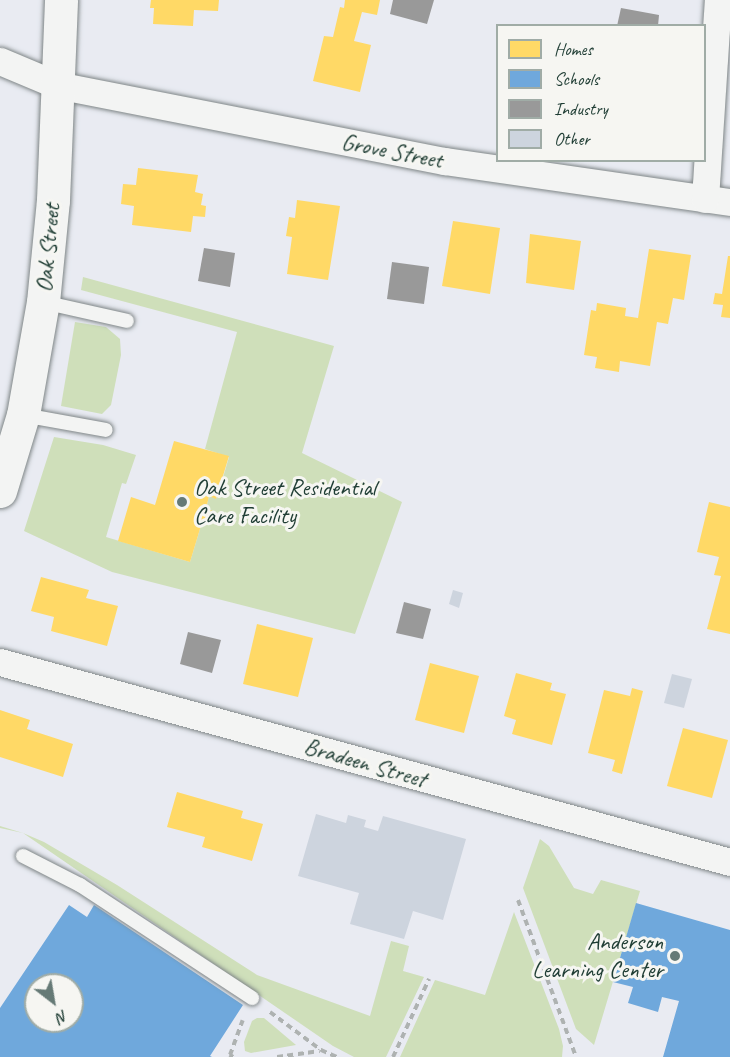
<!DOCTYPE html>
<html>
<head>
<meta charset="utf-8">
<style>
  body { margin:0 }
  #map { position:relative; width:730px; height:1057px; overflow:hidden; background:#e9ebf2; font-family:Caveat,sans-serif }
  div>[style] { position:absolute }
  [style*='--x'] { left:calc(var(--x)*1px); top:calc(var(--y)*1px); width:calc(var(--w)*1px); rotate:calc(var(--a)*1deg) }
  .green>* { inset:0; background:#cfdfba }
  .homes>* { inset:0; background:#ffd966 }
  .schools>* { inset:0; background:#6fa8dc }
  .industry>* { inset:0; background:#999 }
  .building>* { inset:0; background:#cdd4de }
  .path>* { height:4px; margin-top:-2px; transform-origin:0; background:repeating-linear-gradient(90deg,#aeb2b1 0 6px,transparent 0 10.5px) }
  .roads { filter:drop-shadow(0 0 2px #7f8687) drop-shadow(0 0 2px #7f8687) }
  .lane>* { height:14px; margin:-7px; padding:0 7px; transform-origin:7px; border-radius:7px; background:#f3f4f3 }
  .street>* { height:27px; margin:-13.5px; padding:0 13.5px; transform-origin:13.5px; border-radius:13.5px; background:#f3f4f3 }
  .secondary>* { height:33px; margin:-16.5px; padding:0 16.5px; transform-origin:16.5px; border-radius:16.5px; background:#f3f4f3 }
  .dots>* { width:16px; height:16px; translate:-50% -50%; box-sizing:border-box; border:3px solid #f6f6f2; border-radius:50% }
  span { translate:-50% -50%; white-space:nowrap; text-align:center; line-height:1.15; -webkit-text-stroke:6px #f6f6f2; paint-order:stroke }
  .street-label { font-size:24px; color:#1f3d34 }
  .poi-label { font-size:24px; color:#1f3d34 }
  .left { translate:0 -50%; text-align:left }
  .right { translate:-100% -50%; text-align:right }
  .legend { position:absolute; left:496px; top:24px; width:210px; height:138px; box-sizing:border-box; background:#f6f6f2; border:2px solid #a0aca6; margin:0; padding:8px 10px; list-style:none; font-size:18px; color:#1f3d34 }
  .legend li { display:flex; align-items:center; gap:12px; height:30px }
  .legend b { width:30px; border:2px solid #a0aca6 }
  .north { position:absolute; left:24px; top:973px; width:60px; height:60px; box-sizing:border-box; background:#f6f6f2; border:2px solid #a0aca6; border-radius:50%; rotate:149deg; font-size:16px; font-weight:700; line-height:24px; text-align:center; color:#1f3d34 }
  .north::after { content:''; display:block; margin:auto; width:21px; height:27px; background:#667a76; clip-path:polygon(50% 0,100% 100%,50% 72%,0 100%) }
</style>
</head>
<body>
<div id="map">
  <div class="green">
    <div style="clip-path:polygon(83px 277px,334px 346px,302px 453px,402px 502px,355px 634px,112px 572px,24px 531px,54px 437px,103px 445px,136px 455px,126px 484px,122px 483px,106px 537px,190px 562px,203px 519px,210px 522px,206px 509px,209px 496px,217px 498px,229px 457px,205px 449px,237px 332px,81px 290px)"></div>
    <div style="clip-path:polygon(75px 322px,106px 327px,120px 339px,121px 355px,111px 405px,102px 414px,61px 406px)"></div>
    <div style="clip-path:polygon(0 826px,23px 833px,44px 842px,117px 885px,257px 975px,370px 1016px,391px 941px,409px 946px,403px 971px,424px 977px,386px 1057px,354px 1057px,333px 1046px,23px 833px,0 828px)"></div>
    <div style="clip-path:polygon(540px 839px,549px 846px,574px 888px,593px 894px,601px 880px,640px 891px,594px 1045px,576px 1029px,523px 888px)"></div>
    <div style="clip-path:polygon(514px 912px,559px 1029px,563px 1046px,562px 1057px,400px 1057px,435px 980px,485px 995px)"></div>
    <div style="clip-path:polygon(257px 1018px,264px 1018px,296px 1045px,251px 1053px,245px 1051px,244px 1042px,252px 1021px)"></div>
  </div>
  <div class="homes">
    <div style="clip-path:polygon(151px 0,219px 0,218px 11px,194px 10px,193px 26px,153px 24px,154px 8px,150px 8px)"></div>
    <div style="clip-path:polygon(345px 0,380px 0,377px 15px,362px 12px,354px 41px,371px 45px,360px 92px,313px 81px,324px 36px,333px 37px,340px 7px,344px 8px)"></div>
    <div style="clip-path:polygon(138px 168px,198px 175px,195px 192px,203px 194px,201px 205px,206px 206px,205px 217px,193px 216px,191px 232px,132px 225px,134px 206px,121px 204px,123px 184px,136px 185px)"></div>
    <div style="clip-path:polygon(297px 200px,340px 206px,328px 280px,287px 274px,292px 237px,286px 236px,289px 217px,295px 218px)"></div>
    <div style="clip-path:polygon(453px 221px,500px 228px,490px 294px,442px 286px)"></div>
    <div style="clip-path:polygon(530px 234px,581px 241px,574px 290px,526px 283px)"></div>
    <div style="clip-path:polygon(649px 249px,691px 255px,684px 300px,673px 298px,668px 324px,657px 322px,650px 366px,620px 361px,619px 372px,595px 368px,597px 357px,584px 355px,591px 310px,596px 311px,597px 303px,626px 308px,625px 316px,638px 318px)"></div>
    <div style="clip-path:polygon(728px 256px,730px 256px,730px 318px,721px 317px,723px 305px,713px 304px,715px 293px,722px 294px)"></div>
    <div style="clip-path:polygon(174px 441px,229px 456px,216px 499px,209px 496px,206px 509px,213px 511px,210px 522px,203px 519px,190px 562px,118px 541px,131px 497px,155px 505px)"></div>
    <div style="clip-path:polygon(709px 502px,730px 507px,730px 634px,707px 629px,721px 576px,714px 575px,719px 557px,697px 552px)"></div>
    <div style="clip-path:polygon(41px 577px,89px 590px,86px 598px,118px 606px,107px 646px,51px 631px,54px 617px,31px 611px)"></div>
    <div style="clip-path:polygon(257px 624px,313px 638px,298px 697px,243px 684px)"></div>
    <div style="clip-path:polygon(430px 663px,479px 676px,464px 733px,415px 720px)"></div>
    <div style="clip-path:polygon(516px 673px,552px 683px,550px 690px,566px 694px,552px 745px,512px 734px,516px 720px,504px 716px)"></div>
    <div style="clip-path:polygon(632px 688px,643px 691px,622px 774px,612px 771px,615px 760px,588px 753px,604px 690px,630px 696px)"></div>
    <div style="clip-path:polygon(0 710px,30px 720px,27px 729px,73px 744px,63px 777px,0 757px)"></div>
    <div style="clip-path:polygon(683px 728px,728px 740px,712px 798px,667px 786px)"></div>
    <div style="clip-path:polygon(177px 792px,243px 811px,241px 818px,263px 824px,252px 861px,202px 847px,205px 837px,167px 827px)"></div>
  </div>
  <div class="schools">
    <div style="clip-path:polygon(636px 903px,730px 930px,730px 1057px,663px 1057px,679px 1001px,662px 997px,658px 1012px,628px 1003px,633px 987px,613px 982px)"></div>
    <div style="clip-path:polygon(evenodd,69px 905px,87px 917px,94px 905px,243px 1005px,210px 1056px,212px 1057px,0 1057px,0 1008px,69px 905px,36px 985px,72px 985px,72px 1021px,36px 1021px,36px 985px)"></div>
  </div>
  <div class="industry">
    <div style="clip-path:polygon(393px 0,434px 0,427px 24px,390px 14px)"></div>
    <div style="clip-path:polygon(621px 8px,659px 15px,658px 26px,617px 26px)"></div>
    <div style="clip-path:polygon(204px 248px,235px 253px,230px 287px,198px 281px)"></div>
    <div style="clip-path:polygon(392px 262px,429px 267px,424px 304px,387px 299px)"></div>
    <div style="clip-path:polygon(404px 602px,431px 609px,423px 639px,396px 633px)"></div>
    <div style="clip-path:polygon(188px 632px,221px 640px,212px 673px,180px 664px)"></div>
  </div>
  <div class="building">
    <div style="clip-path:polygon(453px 590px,463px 593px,459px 608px,449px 604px)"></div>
    <div style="clip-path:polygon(672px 674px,692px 679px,684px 708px,664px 703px)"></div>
    <div style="clip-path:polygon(316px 814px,346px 823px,348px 815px,366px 820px,364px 827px,378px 831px,383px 816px,466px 839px,443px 920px,413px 911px,404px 939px,350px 924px,359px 893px,298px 876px)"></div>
  </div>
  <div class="path">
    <div style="--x:518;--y:900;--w:167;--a:69.7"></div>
    <div style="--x:270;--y:1012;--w:64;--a:36.7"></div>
    <div style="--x:321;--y:1050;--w:17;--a:24"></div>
    <div style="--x:233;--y:1057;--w:4;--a:-146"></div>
    <div style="--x:230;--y:1055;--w:37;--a:-70"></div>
    <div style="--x:277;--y:1057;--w:43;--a:-7.9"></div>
    <div style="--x:393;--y:1057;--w:86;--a:-65.2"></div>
  </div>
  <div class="roads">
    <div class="lane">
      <div style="--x:43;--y:302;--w:86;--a:12.7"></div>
      <div style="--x:23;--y:415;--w:84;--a:10.2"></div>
      <div style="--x:23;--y:856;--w:64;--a:27"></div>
      <div style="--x:80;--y:885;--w:206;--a:33.3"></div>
    </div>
    <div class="street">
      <div style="--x:0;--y:61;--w:62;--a:22.8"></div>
      <div style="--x:57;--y:85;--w:395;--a:11.1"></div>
      <div style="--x:445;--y:161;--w:288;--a:8.2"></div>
      <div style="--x:705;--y:199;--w:199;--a:-86.3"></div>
      <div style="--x:0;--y:662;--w:757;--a:15.32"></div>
    </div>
    <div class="secondary">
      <div style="--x:0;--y:491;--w:79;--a:-73.2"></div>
      <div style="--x:23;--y:415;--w:115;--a:-80"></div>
      <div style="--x:43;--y:302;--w:102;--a:-84.4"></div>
      <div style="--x:53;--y:200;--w:200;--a:-87.7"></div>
    </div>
  </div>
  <div class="dots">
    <div style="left:182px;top:502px;background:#667a76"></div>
    <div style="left:675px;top:956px;background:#667a76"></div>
  </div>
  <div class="street-label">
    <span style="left:392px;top:151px;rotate:11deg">Grove Street</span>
    <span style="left:48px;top:248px;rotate:-85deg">Oak Street</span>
    <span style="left:365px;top:763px;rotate:16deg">Bradeen Street</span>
  </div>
  <div class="poi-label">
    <span class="left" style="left:194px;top:502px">Oak Street Residential<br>Care Facility</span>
    <span class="right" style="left:663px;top:956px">Anderson<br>Learning Center</span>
  </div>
  <ul class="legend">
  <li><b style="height:16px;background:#ffd966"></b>Homes</li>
  <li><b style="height:16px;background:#6fa8dc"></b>Schools</li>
  <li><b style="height:16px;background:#999"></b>Industry</li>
  <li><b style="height:16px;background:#cdd4de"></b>Other</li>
  </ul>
  <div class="north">N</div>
</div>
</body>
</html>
